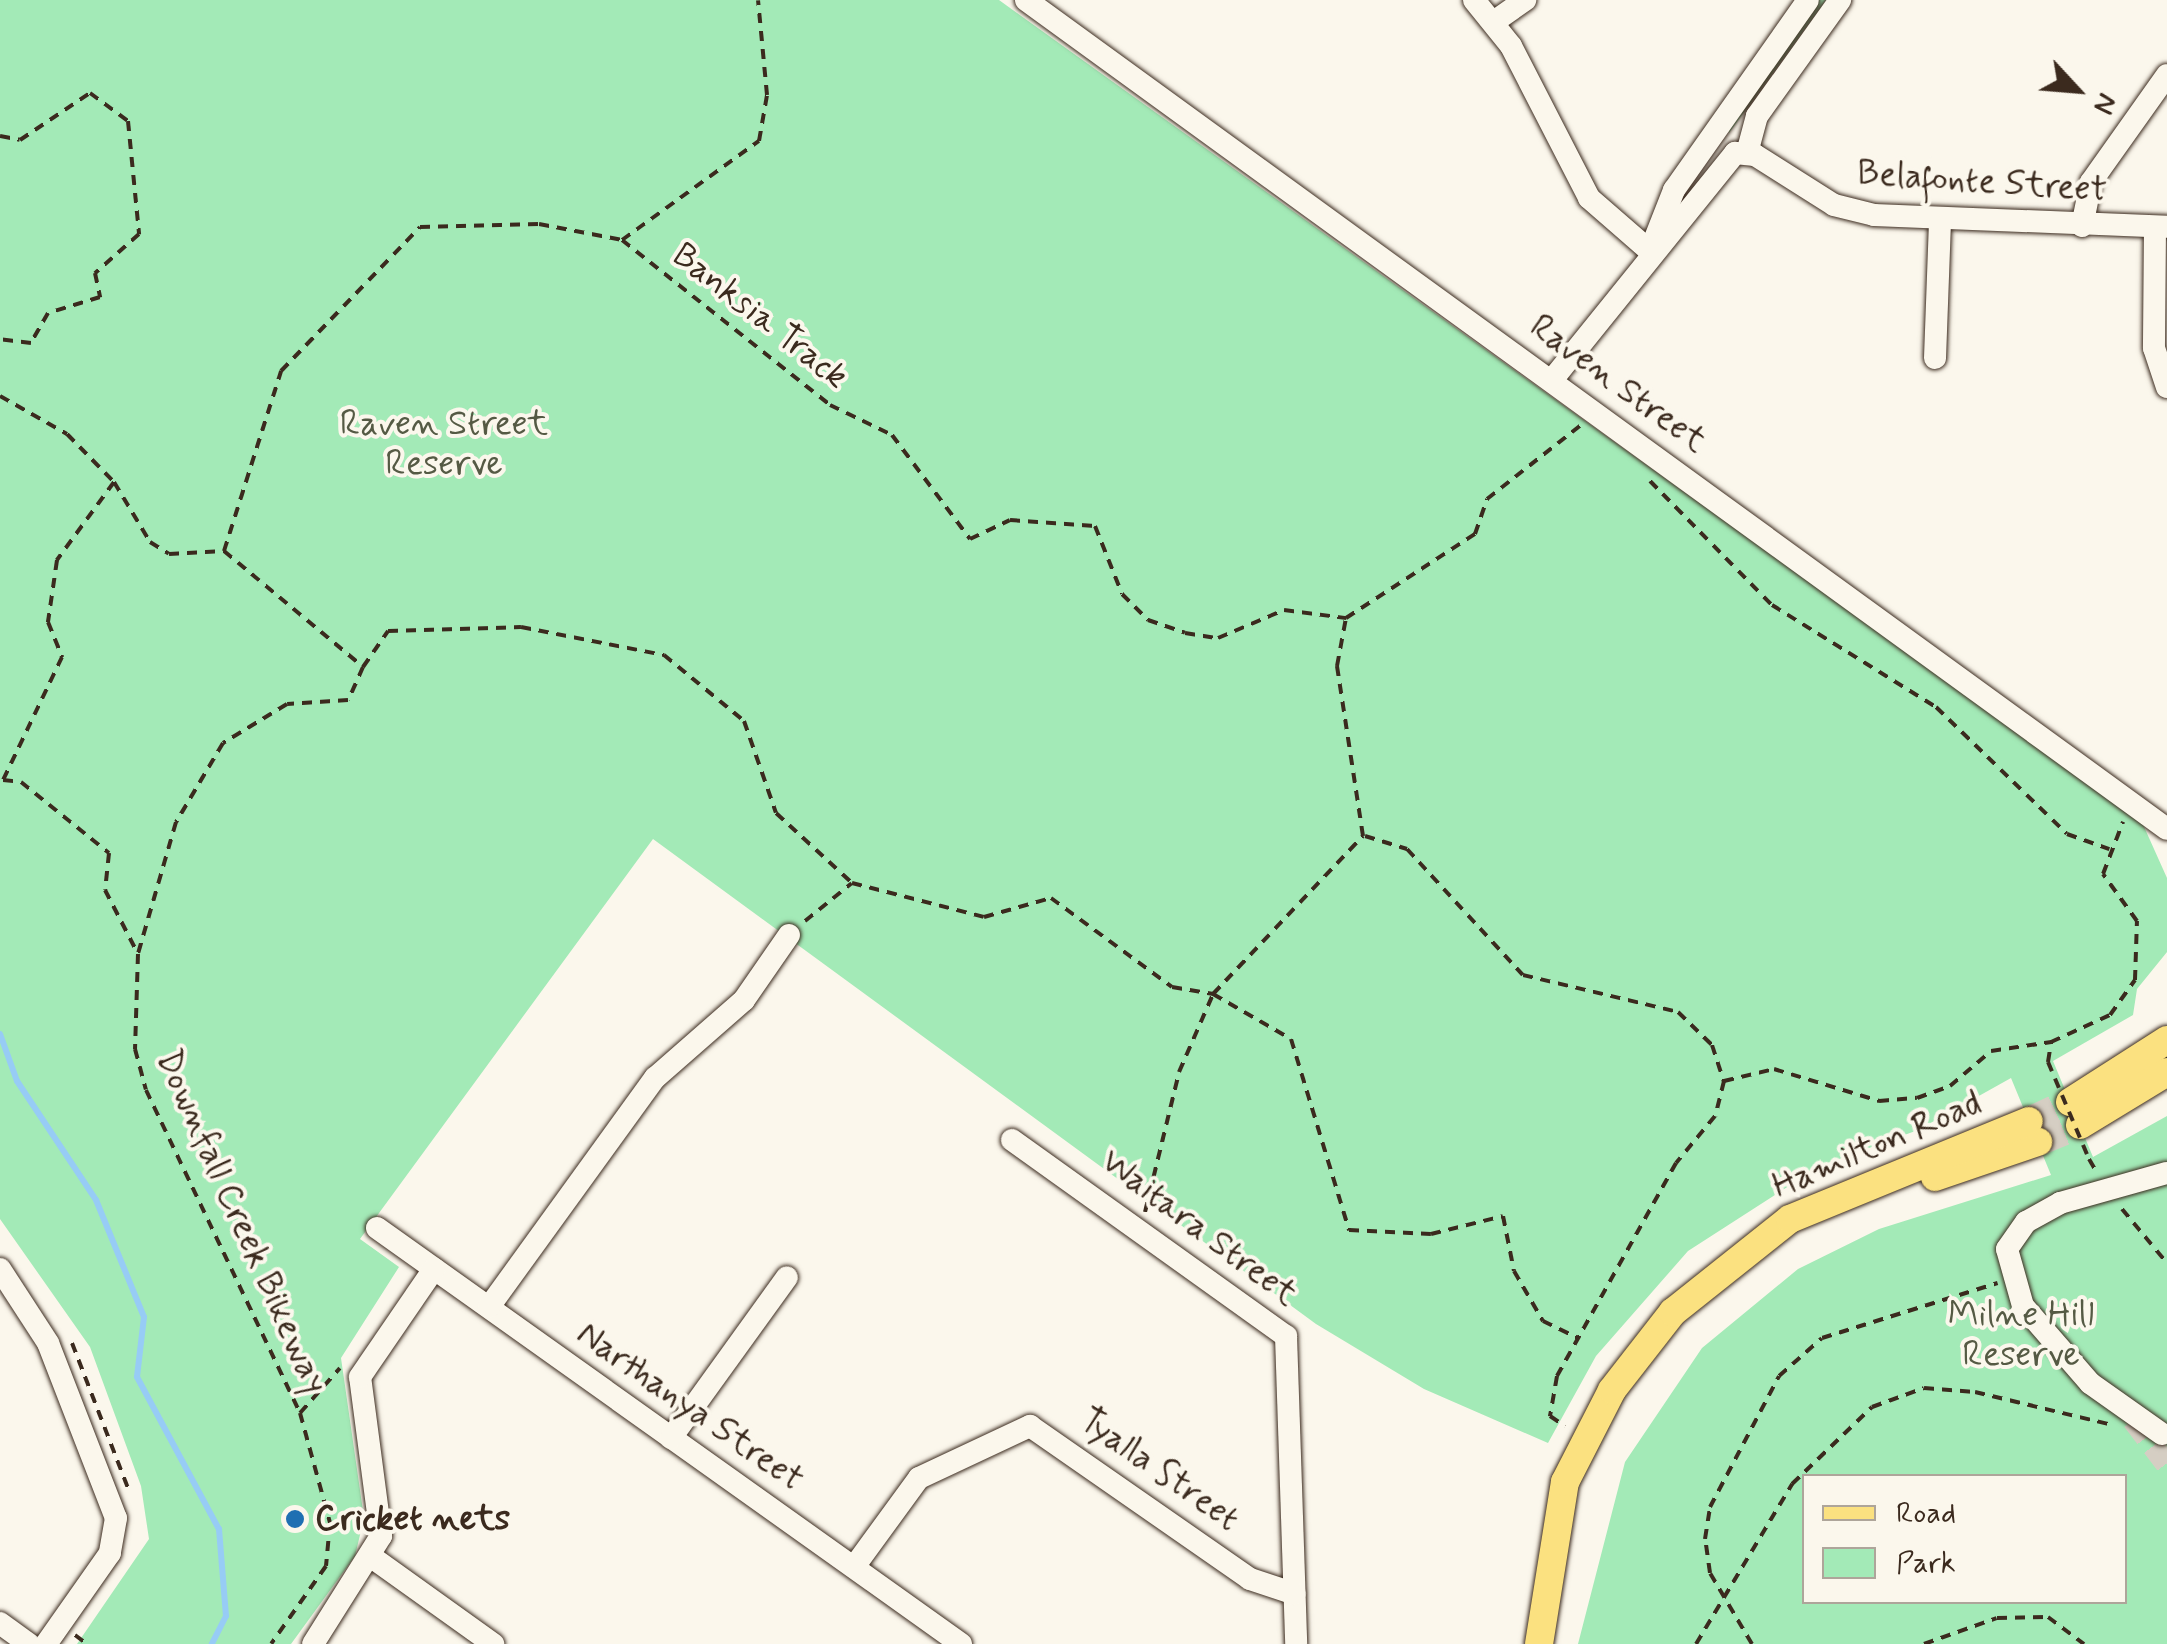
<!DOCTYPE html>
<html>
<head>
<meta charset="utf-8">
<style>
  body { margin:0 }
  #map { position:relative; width:2167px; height:1644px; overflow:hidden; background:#fbf7ec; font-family:Mynerve,sans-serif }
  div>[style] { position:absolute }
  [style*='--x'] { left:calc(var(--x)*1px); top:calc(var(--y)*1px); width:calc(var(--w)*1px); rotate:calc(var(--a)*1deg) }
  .green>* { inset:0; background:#a3eab7 }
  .stream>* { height:6px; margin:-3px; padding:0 3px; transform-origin:3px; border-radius:3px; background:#97ccf5 }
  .minor-tunnel>* { height:22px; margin-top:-11px; transform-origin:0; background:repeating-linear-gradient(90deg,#d5cec3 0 22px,transparent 0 33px) }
  .major-tunnel>* { height:28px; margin-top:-14px; transform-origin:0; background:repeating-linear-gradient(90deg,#d5cec3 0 28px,transparent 0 42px) }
  .path>* { height:4px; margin-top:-2px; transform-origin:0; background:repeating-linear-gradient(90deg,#3b2a1e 0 10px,transparent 0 18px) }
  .roads { filter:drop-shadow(0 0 2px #3b2a1e) drop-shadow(0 0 2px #3b2a1e) }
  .minor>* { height:22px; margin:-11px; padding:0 11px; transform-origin:11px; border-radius:11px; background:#fbf7ec }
  .major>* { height:28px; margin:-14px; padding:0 14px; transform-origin:14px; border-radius:14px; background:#fbe180 }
  .path-bridge>* { height:4px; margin-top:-2px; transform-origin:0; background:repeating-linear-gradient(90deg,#3b2a1e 0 10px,transparent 0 18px) }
  .dots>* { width:28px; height:28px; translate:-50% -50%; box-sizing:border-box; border:5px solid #fbf7ec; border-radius:50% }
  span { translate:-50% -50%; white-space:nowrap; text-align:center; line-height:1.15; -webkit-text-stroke:8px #fbf7ec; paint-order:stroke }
  .street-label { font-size:35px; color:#3b2a1e }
  .park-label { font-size:35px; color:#555a44 }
  .poi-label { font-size:35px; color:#3b2a1e; font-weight:700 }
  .left { translate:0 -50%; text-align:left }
  .legend { position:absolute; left:1802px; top:1474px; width:325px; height:130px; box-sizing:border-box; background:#fbf7ec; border:2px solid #aea59a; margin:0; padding:12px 18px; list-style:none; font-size:30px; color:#3b2a1e }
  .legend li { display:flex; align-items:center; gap:20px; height:50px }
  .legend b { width:50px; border:2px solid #aea59a }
  .north { position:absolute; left:2027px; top:40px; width:100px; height:100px; -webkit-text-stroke:8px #fbf7ec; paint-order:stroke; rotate:116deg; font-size:28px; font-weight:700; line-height:40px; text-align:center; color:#3b2a1e }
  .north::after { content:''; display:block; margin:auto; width:35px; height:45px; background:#3b2a1e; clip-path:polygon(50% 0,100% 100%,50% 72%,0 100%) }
</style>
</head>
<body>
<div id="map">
  <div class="green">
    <div style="clip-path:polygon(evenodd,0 0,999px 0,2141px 820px,2167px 878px,2167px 952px,2137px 989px,2133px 1015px,2053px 1061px,2093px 1157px,2167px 1116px,2167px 1644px,1578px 1644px,1625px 1462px,1702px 1348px,1798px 1269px,1879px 1229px,2051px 1175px,2011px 1078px,1918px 1130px,1820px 1166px,1688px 1251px,1596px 1356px,1548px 1443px,1424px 1389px,1316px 1324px,653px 839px,360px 1239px,399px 1267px,341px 1358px,364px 1518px,355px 1556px,291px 1644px,77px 1644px,149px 1539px,141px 1486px,90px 1347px,0 1219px,0 0,1804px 1476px,2124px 1476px,2124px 1602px,1804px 1602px,1804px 1476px)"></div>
    <div style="clip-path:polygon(1814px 0,1826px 0,1729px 133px,1728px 128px)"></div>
  </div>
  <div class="stream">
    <div style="--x:0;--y:1034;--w:50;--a:70.1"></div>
    <div style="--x:17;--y:1081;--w:143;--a:56.4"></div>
    <div style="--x:96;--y:1200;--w:126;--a:67.7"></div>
    <div style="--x:144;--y:1317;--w:60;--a:96.7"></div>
    <div style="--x:137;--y:1377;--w:173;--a:61.7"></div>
    <div style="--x:219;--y:1529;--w:87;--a:85.4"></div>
    <div style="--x:226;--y:1616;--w:31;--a:117"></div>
  </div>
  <div class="minor-tunnel">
    <div style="--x:2133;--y:1420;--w:56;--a:52.9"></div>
  </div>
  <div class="major-tunnel">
    <div style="--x:2029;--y:1121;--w:45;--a:-24.9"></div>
    <div style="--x:2038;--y:1142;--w:45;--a:-22"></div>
  </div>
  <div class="path">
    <div style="--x:0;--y:136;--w:20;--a:11"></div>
    <div style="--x:20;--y:140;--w:84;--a:-33.9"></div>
    <div style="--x:90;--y:93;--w:47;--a:36.4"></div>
    <div style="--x:128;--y:121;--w:114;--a:84.4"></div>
    <div style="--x:139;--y:234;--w:59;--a:138.4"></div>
    <div style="--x:95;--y:273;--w:25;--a:78"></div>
    <div style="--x:100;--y:297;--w:54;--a:162.9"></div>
    <div style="--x:48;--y:313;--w:34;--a:120"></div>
    <div style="--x:31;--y:343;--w:31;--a:-173"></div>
    <div style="--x:622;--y:240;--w:265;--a:38.4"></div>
    <div style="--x:830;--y:405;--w:69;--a:25.8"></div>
    <div style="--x:892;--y:435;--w:130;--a:53.1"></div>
    <div style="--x:970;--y:539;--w:44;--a:-25.4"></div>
    <div style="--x:1010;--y:520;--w:85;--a:4"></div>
    <div style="--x:1095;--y:526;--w:73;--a:68.3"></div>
    <div style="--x:1122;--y:594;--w:37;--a:45"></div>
    <div style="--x:1148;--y:620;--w:39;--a:19"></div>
    <div style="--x:1185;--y:633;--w:33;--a:9"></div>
    <div style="--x:1218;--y:638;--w:72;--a:-23"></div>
    <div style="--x:1284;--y:610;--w:63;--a:7.4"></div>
    <div style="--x:0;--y:396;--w:77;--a:29.6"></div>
    <div style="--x:67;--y:434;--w:67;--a:45.6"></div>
    <div style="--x:114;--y:482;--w:70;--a:59"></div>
    <div style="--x:150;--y:542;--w:22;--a:32"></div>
    <div style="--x:169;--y:554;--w:55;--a:-3.1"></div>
    <div style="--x:224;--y:551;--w:181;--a:39.8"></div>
    <div style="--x:363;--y:667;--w:36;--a:114"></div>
    <div style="--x:348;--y:700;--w:61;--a:176.2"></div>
    <div style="--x:287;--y:704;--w:75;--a:148.6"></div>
    <div style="--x:223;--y:743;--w:92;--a:120.7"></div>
    <div style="--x:176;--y:822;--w:137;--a:106.1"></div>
    <div style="--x:138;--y:954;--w:95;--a:91.8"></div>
    <div style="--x:135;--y:1049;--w:42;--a:75"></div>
    <div style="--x:146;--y:1090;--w:358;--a:64.5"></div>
    <div style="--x:300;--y:1413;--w:114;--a:74.7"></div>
    <div style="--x:330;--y:1523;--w:43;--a:95.3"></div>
    <div style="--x:326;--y:1566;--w:95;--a:125.2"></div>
    <div style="--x:1650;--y:481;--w:174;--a:45.5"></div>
    <div style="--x:1772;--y:605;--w:193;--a:31.9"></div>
    <div style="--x:1936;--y:707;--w:182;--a:44.1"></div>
    <div style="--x:2067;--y:834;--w:45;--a:19.7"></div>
    <div style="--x:114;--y:482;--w:97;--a:126.2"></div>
    <div style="--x:57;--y:560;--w:63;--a:98.3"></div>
    <div style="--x:48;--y:622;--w:38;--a:68"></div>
    <div style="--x:62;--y:657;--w:136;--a:115.6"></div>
    <div style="--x:3;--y:780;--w:18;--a:6"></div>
    <div style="--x:21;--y:782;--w:113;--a:38.9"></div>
    <div style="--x:109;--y:853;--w:37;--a:96"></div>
    <div style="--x:105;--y:890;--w:72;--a:62.7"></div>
    <div style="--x:224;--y:551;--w:189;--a:-72.4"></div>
    <div style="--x:281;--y:371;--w:200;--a:-46"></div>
    <div style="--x:420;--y:227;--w:119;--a:-1.4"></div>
    <div style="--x:539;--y:224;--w:85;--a:10.9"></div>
    <div style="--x:622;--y:240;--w:169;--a:-35.9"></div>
    <div style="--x:759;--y:141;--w:47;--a:-80.1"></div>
    <div style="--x:767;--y:95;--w:95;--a:-95.4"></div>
    <div style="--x:363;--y:667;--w:44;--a:-55.2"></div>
    <div style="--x:388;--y:631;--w:133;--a:-1.7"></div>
    <div style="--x:521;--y:627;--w:146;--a:11.1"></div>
    <div style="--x:664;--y:655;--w:104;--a:39.5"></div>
    <div style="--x:744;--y:721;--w:97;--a:70.8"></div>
    <div style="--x:776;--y:813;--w:103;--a:42.6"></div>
    <div style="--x:852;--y:883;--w:136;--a:14.4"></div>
    <div style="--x:984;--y:917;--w:70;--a:-15.8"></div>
    <div style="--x:1051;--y:898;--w:150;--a:36.3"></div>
    <div style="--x:1172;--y:987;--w:42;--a:9.7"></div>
    <div style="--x:1213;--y:994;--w:90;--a:30"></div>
    <div style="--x:1291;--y:1039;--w:200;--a:73.1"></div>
    <div style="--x:1349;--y:1230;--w:82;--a:2.8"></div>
    <div style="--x:1431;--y:1234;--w:74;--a:-14"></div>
    <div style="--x:1503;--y:1216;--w:56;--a:78.7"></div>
    <div style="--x:1514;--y:1271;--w:58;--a:59.9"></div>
    <div style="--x:1543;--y:1321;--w:39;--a:26"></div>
    <div style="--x:1365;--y:836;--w:44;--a:17.2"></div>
    <div style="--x:1407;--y:849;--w:171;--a:47.4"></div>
    <div style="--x:1523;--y:975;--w:159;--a:13.4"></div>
    <div style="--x:1678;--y:1012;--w:47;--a:44.1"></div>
    <div style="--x:1712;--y:1045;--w:38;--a:72"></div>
    <div style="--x:1724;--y:1081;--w:36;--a:104"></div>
    <div style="--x:1715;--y:1116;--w:61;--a:129.7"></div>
    <div style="--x:1676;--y:1163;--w:244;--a:119.2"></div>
    <div style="--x:1557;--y:1376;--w:41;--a:99.9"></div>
    <div style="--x:1550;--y:1416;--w:18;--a:34"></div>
    <div style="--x:805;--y:921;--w:60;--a:-39"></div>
    <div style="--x:2048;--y:1062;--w:20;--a:-81"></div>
    <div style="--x:2051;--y:1042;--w:65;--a:-24.6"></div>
    <div style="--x:2110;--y:1015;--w:43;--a:-54.5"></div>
    <div style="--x:2135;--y:980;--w:59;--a:-88.1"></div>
    <div style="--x:2137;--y:921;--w:58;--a:-125.9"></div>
    <div style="--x:2103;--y:874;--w:56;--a:-69"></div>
    <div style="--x:1724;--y:1081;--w:51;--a:-13.5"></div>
    <div style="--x:1774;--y:1069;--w:110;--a:16.9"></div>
    <div style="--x:1879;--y:1101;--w:38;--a:-5"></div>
    <div style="--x:1917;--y:1098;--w:35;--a:-20"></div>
    <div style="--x:1950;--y:1086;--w:54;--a:-40.5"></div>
    <div style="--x:1991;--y:1051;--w:61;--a:-8.5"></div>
    <div style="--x:2089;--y:1159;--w:16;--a:60"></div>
    <div style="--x:2122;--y:1209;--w:70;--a:50.2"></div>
    <div style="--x:1145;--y:1212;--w:144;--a:-76.3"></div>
    <div style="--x:1179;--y:1072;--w:85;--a:-66.4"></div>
    <div style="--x:1213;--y:994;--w:218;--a:-46.5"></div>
    <div style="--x:1363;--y:836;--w:172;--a:-98.7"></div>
    <div style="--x:1337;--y:666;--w:49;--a:-79.4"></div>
    <div style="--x:1346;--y:618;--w:154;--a:-33.1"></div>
    <div style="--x:1475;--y:534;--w:37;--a:-71"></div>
    <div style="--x:1487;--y:499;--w:120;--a:-38.2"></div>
    <div style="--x:72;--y:1343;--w:155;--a:68.9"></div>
    <div style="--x:300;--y:1413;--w:60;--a:-48.4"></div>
    <div style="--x:75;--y:1635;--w:15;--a:37"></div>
    <div style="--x:1696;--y:1644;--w:187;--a:-59"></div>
    <div style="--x:1792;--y:1484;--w:111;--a:-43.9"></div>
    <div style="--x:1872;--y:1407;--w:55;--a:-20.1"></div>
    <div style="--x:1924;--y:1388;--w:51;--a:4.5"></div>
    <div style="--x:1975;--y:1392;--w:141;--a:13.5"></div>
    <div style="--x:1752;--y:1644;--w:82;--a:-120.6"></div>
    <div style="--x:1710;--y:1573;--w:34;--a:-98"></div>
    <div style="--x:1705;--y:1539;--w:32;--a:-81"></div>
    <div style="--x:1710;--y:1507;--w:148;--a:-62.2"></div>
    <div style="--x:1779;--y:1376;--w:57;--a:-41.5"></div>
    <div style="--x:1822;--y:1338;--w:184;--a:-17.4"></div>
    <div style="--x:1924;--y:1644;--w:77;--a:-19.6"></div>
    <div style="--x:1997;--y:1618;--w:51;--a:-1.1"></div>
    <div style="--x:2048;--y:1617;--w:45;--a:36.9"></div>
  </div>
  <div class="roads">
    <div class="minor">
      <div style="--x:1026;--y:0;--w:1410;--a:36"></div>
      <div style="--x:1474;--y:0;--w:59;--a:51.2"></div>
      <div style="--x:1511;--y:46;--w:171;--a:62.8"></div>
      <div style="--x:1589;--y:198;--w:81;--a:41"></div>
      <div style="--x:1650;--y:251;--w:66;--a:-68.5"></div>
      <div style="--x:1674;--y:190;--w:232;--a:-54.8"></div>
      <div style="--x:1495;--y:21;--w:37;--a:-35"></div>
      <div style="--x:1747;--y:153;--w:38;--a:-75"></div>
      <div style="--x:1757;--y:116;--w:143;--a:-54.4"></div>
      <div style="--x:2082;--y:226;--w:45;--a:-78.4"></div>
      <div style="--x:2091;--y:182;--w:131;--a:-54.6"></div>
      <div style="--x:2155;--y:227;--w:121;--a:90.5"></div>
      <div style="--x:2154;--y:348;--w:41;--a:71.6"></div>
      <div style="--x:1935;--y:358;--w:139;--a:-87.9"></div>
      <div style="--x:1552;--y:380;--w:292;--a:-51.1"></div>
      <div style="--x:1735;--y:153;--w:20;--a:6"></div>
      <div style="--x:1755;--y:155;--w:93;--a:32.3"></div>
      <div style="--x:1834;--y:205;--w:41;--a:14"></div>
      <div style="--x:1874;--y:215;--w:293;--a:2.3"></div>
      <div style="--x:1012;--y:1140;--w:337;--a:35.6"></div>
      <div style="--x:1286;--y:1336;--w:308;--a:88.1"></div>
      <div style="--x:377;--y:1228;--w:717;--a:35.46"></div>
      <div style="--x:0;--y:1269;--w:88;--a:57"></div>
      <div style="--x:48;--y:1343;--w:188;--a:68.8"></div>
      <div style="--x:116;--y:1518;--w:36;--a:100"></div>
      <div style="--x:110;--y:1553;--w:111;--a:125.1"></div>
      <div style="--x:489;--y:1307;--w:283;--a:-54.1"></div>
      <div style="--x:655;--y:1078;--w:118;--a:-41.2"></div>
      <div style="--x:744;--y:1000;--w:79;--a:-55.3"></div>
      <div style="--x:2162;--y:1434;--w:88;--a:-144.7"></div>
      <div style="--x:2090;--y:1383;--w:102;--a:-131"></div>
      <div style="--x:2023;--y:1306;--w:59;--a:-105.7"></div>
      <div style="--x:2007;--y:1249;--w:33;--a:-55"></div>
      <div style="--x:2026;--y:1222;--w:39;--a:-29"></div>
      <div style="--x:2060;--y:1203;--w:111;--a:-15.7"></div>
      <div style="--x:671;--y:1438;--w:198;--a:-54.2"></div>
      <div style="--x:373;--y:1558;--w:148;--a:35.6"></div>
      <div style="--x:854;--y:1567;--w:110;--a:-53.9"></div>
      <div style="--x:919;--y:1478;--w:123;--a:-25.1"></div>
      <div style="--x:1030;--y:1426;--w:268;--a:34.8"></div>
      <div style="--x:1250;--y:1579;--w:47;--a:18.4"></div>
      <div style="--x:0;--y:1623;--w:36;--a:36"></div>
      <div style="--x:313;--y:1644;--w:128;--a:-57.8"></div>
      <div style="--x:381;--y:1536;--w:160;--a:-97.5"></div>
      <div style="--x:360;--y:1377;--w:131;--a:-55.6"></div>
    </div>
    <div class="major">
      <div style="--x:2070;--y:1102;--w:115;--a:-32.6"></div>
      <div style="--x:2080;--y:1125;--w:102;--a:-31.3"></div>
      <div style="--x:1935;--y:1177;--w:109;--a:-18.8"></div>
      <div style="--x:1539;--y:1644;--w:164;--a:-80.9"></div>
      <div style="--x:1565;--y:1482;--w:103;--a:-62.9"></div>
      <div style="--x:1612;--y:1390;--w:99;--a:-52"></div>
      <div style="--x:1673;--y:1312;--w:149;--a:-38.5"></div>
      <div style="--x:1790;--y:1219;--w:258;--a:-22.3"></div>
    </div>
  </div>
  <div class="path-bridge">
    <div style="--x:2048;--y:1062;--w:105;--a:67.1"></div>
  </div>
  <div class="dots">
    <div style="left:295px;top:1519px;background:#1f6fb2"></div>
  </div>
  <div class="street-label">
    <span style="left:1982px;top:182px;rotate:4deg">Belafonte Street</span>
    <span style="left:760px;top:316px;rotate:38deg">Banksia Track</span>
    <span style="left:1618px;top:384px;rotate:36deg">Raven Street</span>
    <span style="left:1877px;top:1145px;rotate:-23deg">Hamilton Road</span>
    <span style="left:241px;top:1222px;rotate:66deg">Downfall Creek Bikeway</span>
    <span style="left:1199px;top:1228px;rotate:37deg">Waitara Street</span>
    <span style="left:690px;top:1407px;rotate:35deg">Narthanya Street</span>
    <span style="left:1159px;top:1470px;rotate:35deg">Tyalla Street</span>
  </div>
  <div class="park-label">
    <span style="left:444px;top:444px">Raven Street<br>Reserve</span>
    <span style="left:2021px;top:1335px">Milne Hill<br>Reserve</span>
  </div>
  <div class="poi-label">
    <span class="left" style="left:315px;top:1519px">Cricket nets</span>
  </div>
  <ul class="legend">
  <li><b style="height:12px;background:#fbe180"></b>Road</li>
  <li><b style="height:28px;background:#a3eab7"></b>Park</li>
  </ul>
  <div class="north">N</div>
</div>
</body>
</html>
